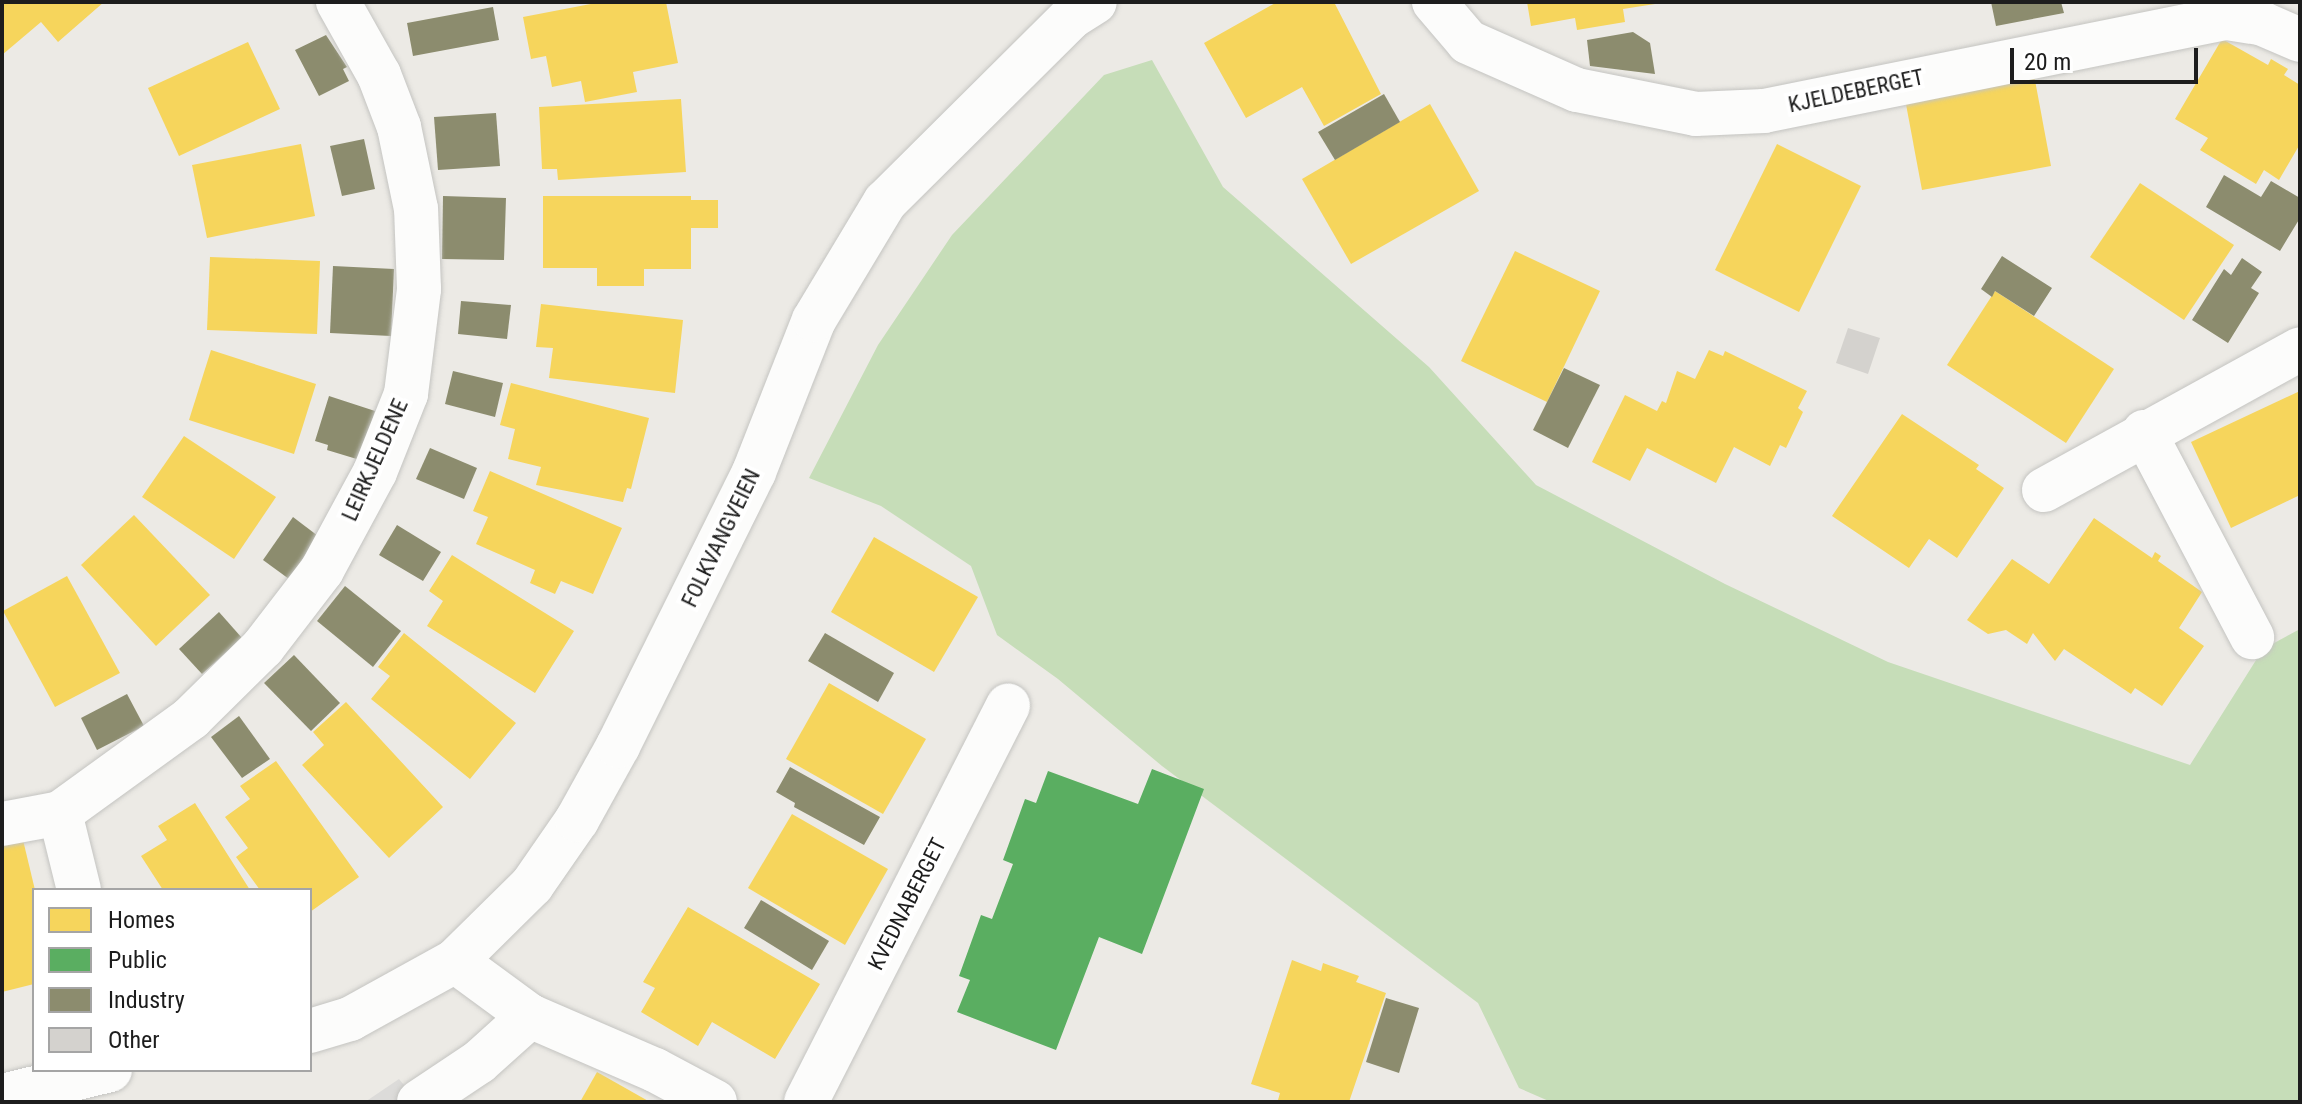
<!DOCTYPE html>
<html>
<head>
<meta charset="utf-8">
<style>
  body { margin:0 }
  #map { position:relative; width:2302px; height:1104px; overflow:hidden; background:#eceae5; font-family:"Roboto Condensed",sans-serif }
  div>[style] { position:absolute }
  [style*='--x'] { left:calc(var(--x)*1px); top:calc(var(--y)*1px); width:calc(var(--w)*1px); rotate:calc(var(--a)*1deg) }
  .forest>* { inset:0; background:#c6ddb8 }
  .parking>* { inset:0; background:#dcdbd9 }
  .homes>* { inset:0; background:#f6d55c }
  .public>* { inset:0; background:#5aae61 }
  .industry>* { inset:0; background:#8c8c6e }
  .building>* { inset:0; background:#d4d2ce }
  .roads { filter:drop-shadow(0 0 2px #c4c4c1) drop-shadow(0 0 2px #c4c4c1) }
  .minor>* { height:44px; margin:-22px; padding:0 22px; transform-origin:22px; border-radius:22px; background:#fcfcfb }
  span { translate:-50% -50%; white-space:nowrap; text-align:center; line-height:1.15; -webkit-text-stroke:8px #fff; paint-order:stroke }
  .street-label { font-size:22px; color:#1d1d1d }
  .frame { position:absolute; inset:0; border:4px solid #1d1d1d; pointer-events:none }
  .legend { position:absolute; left:32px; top:888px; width:280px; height:184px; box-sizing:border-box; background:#fff; border:2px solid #a5a5a5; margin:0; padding:10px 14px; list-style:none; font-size:24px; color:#1d1d1d }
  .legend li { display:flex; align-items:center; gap:16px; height:40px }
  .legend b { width:40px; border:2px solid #a5a5a5 }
  .scale { position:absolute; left:2010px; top:48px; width:188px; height:36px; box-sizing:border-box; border:4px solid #1d1d1d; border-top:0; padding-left:10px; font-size:24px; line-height:28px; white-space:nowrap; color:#1d1d1d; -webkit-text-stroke:6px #fff; paint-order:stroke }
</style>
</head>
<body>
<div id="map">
  <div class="forest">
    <div style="clip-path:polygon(1152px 60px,1223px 187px,1429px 367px,1536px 485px,1725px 584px,1888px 662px,2190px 765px,2263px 649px,2300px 629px,2300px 1102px,1551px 1102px,1519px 1088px,1478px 1003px,1162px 766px,1058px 679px,997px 635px,971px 566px,881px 506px,809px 478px,878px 345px,952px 235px,1104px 75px)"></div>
  </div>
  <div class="parking">
    <div style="clip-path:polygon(399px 1079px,418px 1102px,365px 1102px)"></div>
  </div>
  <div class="homes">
    <div style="clip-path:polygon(2px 2px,104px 2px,58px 42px,41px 22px,2px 55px)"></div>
    <div style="clip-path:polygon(601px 2px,666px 2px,678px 63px,633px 72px,637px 92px,585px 102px,581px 81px,552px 87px,546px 56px,531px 59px,523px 17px)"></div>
    <div style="clip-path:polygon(1277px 2px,1334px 2px,1381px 94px,1324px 126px,1302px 87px,1246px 118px,1204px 43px)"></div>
    <div style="clip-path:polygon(1527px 2px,1655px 2px,1655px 4px,1623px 9px,1625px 22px,1577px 30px,1575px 18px,1531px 26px)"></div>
    <div style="clip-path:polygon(2222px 39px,2268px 65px,2271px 59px,2288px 69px,2284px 75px,2300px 85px,2300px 144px,2279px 180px,2264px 170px,2256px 184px,2200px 150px,2208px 138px,2175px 119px)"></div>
    <div style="clip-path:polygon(248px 42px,280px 109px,179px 156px,148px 88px)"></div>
    <div style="clip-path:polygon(2034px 75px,2051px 166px,1922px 190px,1905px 99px)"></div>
    <div style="clip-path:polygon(681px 99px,686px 172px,558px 180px,557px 169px,542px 169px,539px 107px)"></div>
    <div style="clip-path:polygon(1430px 104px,1479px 191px,1351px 264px,1302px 179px)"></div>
    <div style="clip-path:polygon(301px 144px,315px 216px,207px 238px,192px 165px)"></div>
    <div style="clip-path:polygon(1777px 144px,1861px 186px,1799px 312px,1715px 270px)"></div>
    <div style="clip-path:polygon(2140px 183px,2234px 245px,2184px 320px,2090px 257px)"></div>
    <div style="clip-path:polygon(543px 196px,691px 196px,691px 200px,718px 200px,718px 228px,691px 228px,691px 269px,644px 269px,644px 286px,597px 286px,597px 268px,543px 268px)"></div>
    <div style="clip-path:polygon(1515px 251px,1600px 291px,1547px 402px,1461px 361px)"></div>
    <div style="clip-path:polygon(210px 257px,320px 261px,317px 334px,207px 330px)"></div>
    <div style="clip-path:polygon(1995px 291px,2114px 369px,2066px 443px,1947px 365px)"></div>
    <div style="clip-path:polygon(541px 304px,683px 320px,675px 393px,549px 378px,553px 348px,536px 347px)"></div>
    <div style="clip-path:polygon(211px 350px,316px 384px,294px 454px,189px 420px)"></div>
    <div style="clip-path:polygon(1709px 350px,1723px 356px,1725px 351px,1807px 391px,1798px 408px,1803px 412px,1786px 448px,1780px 445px,1770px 466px,1734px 447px,1716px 483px,1647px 448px,1630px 481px,1592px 462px,1625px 395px,1657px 411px,1662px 401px,1666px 403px,1677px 371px,1695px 379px)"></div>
    <div style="clip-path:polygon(511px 383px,649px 418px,631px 489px,627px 488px,623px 502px,536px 485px,541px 467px,508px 459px,515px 429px,500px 425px)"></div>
    <div style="clip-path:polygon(2300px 391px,2300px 495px,2231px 528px,2191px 442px)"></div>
    <div style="clip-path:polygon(1902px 414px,1979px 465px,1976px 469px,2004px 488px,1957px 558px,1929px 539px,1909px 568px,1832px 516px)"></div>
    <div style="clip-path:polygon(184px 436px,276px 497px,234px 559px,142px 497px)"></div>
    <div style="clip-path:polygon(490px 471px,622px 528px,593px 594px,561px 581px,555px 594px,530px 583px,535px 570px,476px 544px,488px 517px,473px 511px)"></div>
    <div style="clip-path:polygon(134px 515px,210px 595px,156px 646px,81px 565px)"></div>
    <div style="clip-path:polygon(2094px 518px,2152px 558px,2155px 552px,2161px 556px,2158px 561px,2202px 592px,2179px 628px,2204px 646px,2162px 706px,2135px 688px,2131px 694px,2064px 649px,2055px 661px,2033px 633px,2027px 644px,2006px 630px,1988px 634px,1967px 620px,2012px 559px,2049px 584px)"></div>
    <div style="clip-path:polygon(874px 537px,978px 597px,934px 672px,831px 612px)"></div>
    <div style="clip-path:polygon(452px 555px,574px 631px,535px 693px,427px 626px,443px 601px,429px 591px)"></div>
    <div style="clip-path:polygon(67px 576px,120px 673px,55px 707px,3px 611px)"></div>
    <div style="clip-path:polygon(404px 633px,516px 723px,470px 779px,371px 699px,390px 676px,378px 667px)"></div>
    <div style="clip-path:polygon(829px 683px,926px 739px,883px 814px,786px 759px)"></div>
    <div style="clip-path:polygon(346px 702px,443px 807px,389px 858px,302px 765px,324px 745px,313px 732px)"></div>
    <div style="clip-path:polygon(276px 761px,359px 877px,310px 912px,310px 890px,260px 890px,236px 857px,248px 848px,225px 817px,250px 799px,240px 786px)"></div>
    <div style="clip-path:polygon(195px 803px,250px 890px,163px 890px,141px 856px,167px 840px,158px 826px)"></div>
    <div style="clip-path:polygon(792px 814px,888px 869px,845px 945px,748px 888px)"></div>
    <div style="clip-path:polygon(23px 840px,35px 890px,34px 984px,2px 992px,2px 845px)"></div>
    <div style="clip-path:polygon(688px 907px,820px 984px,775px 1059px,712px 1022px,698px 1046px,641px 1012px,655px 988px,643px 982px)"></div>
    <div style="clip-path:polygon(1292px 960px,1321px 971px,1323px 963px,1359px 976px,1356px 982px,1386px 993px,1349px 1102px,1283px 1102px,1278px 1100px,1280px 1093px,1251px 1084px)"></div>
    <div style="clip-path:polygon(597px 1072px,650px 1102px,580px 1102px)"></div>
  </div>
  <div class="public">
    <div style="clip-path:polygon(1152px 769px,1204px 789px,1142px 954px,1099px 937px,1056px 1050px,957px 1012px,970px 980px,959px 976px,981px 915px,992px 919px,1013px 864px,1003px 860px,1025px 799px,1036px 803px,1048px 771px,1138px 804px)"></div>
  </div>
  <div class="industry">
    <div style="clip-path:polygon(1991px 2px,2061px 2px,2064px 13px,1996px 26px)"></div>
    <div style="clip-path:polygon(493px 7px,499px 40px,413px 56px,407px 23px)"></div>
    <div style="clip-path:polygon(1633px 32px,1650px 43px,1655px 74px,1590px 66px,1587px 40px)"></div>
    <div style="clip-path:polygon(326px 35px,347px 67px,343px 69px,349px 81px,319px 96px,295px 50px)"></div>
    <div style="clip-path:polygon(1384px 94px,1400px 122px,1335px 160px,1318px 132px)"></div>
    <div style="clip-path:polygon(496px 113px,500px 166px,438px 170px,434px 117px)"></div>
    <div style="clip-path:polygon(364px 139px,375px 189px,342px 196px,330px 146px)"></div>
    <div style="clip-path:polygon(2224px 175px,2261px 197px,2271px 181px,2300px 198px,2300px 218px,2280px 251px,2206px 207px)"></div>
    <div style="clip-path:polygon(443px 196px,506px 198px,504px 260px,442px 259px)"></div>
    <div style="clip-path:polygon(2002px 256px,2052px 288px,2034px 316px,1995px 291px,1992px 297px,1981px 289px)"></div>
    <div style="clip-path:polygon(2242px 258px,2262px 272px,2251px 288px,2259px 293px,2228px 343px,2192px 320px,2224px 269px,2231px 275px)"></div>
    <div style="clip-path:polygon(333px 266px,394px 269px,391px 336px,330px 333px)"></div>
    <div style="clip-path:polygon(461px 301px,511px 305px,507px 339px,458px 334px)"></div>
    <div style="clip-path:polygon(1564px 368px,1600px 385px,1568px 448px,1533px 430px)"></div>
    <div style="clip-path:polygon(453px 371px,503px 383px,495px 417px,445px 404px)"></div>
    <div style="clip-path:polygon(329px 396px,375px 411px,360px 460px,327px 450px,328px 445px,315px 441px)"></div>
    <div style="clip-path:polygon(430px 448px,477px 468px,464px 499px,416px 479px)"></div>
    <div style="clip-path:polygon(293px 517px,318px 536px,289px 579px,263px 560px)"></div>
    <div style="clip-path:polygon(397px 525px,441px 552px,423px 581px,379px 555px)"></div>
    <div style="clip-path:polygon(345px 586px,401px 631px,373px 667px,317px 621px)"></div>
    <div style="clip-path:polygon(219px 612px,242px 638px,202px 674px,179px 649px)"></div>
    <div style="clip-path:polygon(825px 633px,894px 673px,878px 702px,808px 661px)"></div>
    <div style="clip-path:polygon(294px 655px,340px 703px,311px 731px,264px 683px)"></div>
    <div style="clip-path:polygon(127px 694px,144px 726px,97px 750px,81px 718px)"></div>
    <div style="clip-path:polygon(239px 716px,270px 759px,242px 778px,211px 737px)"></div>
    <div style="clip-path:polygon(790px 767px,880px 817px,864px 845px,794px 807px,795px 803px,776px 792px)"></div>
    <div style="clip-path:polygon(761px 900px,829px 941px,812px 970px,744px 928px)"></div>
    <div style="clip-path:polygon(1386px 998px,1419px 1008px,1399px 1073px,1366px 1062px)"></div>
  </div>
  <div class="building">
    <div style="clip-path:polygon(1848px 328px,1880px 338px,1868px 374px,1836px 363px)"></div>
  </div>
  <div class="roads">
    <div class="minor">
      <div style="--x:1434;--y:2;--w:52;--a:49.6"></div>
      <div style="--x:1468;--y:42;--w:119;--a:23.8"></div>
      <div style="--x:1577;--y:90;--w:121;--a:11.4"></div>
      <div style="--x:1696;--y:114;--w:68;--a:-2.5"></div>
      <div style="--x:1764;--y:111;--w:472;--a:-11.4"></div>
      <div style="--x:2227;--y:18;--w:36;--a:9"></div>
      <div style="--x:2263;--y:24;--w:40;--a:23.4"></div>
      <div style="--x:2144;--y:432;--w:232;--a:62.2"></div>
      <div style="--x:2044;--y:490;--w:292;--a:-28.8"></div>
      <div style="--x:60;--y:813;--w:79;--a:76.1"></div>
      <div style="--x:2;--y:824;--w:59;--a:-10.7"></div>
      <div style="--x:60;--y:813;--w:162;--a:-35.9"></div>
      <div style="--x:191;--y:718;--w:101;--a:-44.6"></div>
      <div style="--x:263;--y:647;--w:97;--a:-52.5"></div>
      <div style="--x:322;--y:570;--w:111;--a:-61.6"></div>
      <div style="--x:375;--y:472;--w:84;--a:-68.3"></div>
      <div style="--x:406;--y:394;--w:106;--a:-82.9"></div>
      <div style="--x:419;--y:289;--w:80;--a:-92.1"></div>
      <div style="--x:416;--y:209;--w:84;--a:-101.7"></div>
      <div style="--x:399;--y:127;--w:56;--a:-111"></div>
      <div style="--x:379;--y:75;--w:84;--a:-119.3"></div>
      <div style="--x:455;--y:961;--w:93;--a:36.3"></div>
      <div style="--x:530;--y:1016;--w:136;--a:23.4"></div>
      <div style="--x:655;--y:1070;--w:68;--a:28.1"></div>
      <div style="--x:310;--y:1031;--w:42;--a:-16.7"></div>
      <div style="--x:350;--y:1019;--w:120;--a:-28.9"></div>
      <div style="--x:455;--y:961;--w:108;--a:-44.6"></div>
      <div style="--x:532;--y:885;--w:79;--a:-55.3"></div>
      <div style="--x:577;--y:820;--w:85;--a:-61"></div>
      <div style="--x:618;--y:746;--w:306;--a:-63.6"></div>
      <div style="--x:754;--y:472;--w:163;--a:-68.5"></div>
      <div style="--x:814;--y:320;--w:138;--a:-59"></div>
      <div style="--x:885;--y:202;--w:262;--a:-44.8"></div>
      <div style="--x:1071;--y:17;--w:28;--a:-32"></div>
      <div style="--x:2;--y:1096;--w:111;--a:-13.5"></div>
      <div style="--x:419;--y:1102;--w:72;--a:-33.7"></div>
      <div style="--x:479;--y:1062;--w:69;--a:-42"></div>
      <div style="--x:806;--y:1102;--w:445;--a:-63"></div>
    </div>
  </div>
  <div class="street-label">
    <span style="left:1856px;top:91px;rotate:-12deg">KJELDEBERGET</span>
    <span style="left:375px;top:460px;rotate:-66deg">LEIRKJELDENE</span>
    <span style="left:721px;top:538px;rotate:-64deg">FOLKVANGVEIEN</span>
    <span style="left:907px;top:904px;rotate:-63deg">KVEDNABERGET</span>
  </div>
  <div class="frame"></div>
  <ul class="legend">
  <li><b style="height:22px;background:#f6d55c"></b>Homes</li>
  <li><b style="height:22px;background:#5aae61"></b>Public</li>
  <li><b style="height:22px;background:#8c8c6e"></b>Industry</li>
  <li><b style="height:22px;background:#d4d2ce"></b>Other</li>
  </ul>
  <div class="scale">20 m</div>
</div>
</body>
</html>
